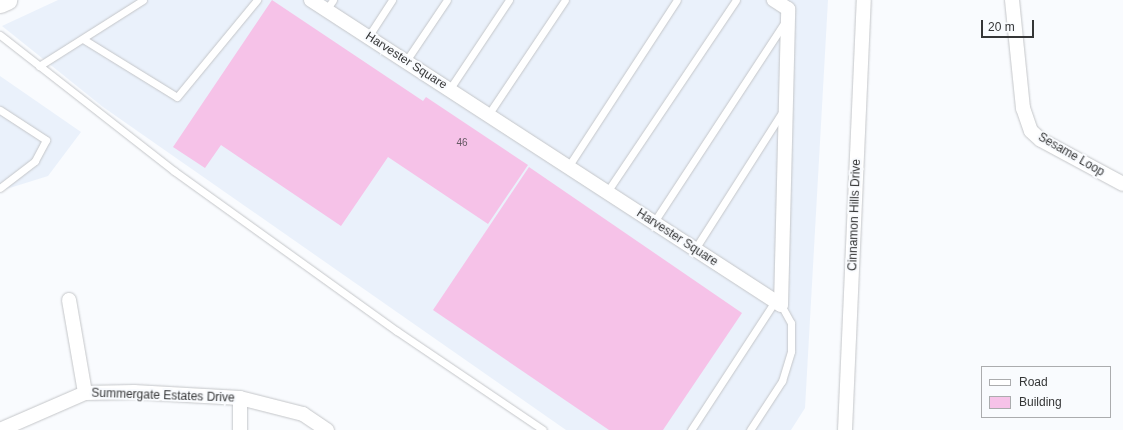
<!DOCTYPE html>
<html>
<head>
<meta charset="utf-8">
<style>
  body { margin:0 }
  #map { position:relative; width:1123px; height:430px; overflow:hidden; background:#f9fbfe; font-family:Arial,sans-serif }
  div>[style] { position:absolute }
  [style*='--x'] { left:calc(var(--x)*1px); top:calc(var(--y)*1px); width:calc(var(--w)*1px); rotate:calc(var(--a)*1deg) }
  .built>* { inset:0; background:#eaf1fb }
  .building>* { inset:0; background:#f6c2e8 }
  .roads { filter:drop-shadow(0 0 1px #c4c6c9) drop-shadow(0 0 1px #c4c6c9) }
  .lane>* { height:7px; margin:-3.5px; padding:0 3.5px; transform-origin:3.5px; border-radius:3.5px; background:#fff }
  .street>* { height:14px; margin:-7px; padding:0 7px; transform-origin:7px; border-radius:7px; background:#fff }
  .secondary>* { height:19px; margin:-9.5px; padding:0 9.5px; transform-origin:9.5px; border-radius:9.5px; background:#fff }
  span { translate:-50% -50%; white-space:nowrap; text-align:center; line-height:1.15; -webkit-text-stroke:4px #f9fbfe; paint-order:stroke }
  .number-label { font-size:10px; color:#655963 }
  .number-label span { -webkit-text-stroke-width:0 }
  .street-label { font-size:12px; color:#353637 }
  .legend { position:absolute; left:981px; top:366px; width:130px; height:52px; box-sizing:border-box; background:#f9fbfe; border:1px solid #abacae; margin:0; padding:5px 7px; list-style:none; font-size:12px; color:#353637 }
  .legend li { display:flex; align-items:center; gap:8px; height:20px }
  .legend b { width:20px; border:1px solid #abacae }
  .scale { position:absolute; left:981px; top:20px; width:53px; height:18px; box-sizing:border-box; border:2px solid #353637; border-top:0; padding-left:5px; font-size:12px; line-height:14px; white-space:nowrap; color:#353637; -webkit-text-stroke:3px #f9fbfe; paint-order:stroke }
</style>
</head>
<body>
<div id="map">
  <div class="built">
    <div style="clip-path:polygon(58px 0,828px 0,805px 408px,791px 430px,566px 430px,103px 107px,2px 26px)"></div>
    <div style="clip-path:polygon(0 76px,81px 132px,48px 176px,0 191px)"></div>
  </div>
  <div class="building">
    <div style="clip-path:polygon(272px 0,423px 101px,426px 97px,528px 165px,488px 224px,388px 157px,341px 226px,221px 145px,205px 168px,173px 147px)"></div>
    <div style="clip-path:polygon(529px 167px,742px 313px,663px 430px,609px 430px,433px 310px)"></div>
  </div>
  <div class="roads">
    <div class="lane">
      <div style="--x:326;--y:10;--w:12;--a:-55"></div>
      <div style="--x:0;--y:35;--w:221;--a:38"></div>
      <div style="--x:174;--y:171;--w:274;--a:35.7"></div>
      <div style="--x:397;--y:331;--w:176;--a:34.1"></div>
      <div style="--x:368;--y:37;--w:44;--a:-57"></div>
      <div style="--x:83;--y:39;--w:110;--a:31.7"></div>
      <div style="--x:177;--y:97;--w:126;--a:-50.5"></div>
      <div style="--x:406;--y:61;--w:73;--a:-56.1"></div>
      <div style="--x:39;--y:66;--w:123;--a:-32.4"></div>
      <div style="--x:449;--y:90;--w:108;--a:-56.3"></div>
      <div style="--x:0;--y:110;--w:55;--a:33.1"></div>
      <div style="--x:46;--y:140;--w:24;--a:118"></div>
      <div style="--x:35;--y:161;--w:44;--a:142.4"></div>
      <div style="--x:488;--y:115;--w:138;--a:-56.2"></div>
      <div style="--x:568;--y:167;--w:199;--a:-56.9"></div>
      <div style="--x:607;--y:192;--w:231;--a:-56.1"></div>
      <div style="--x:654;--y:222;--w:239;--a:-56.8"></div>
      <div style="--x:695;--y:249;--w:164;--a:-57.5"></div>
      <div style="--x:691;--y:430;--w:154;--a:-56.9"></div>
      <div style="--x:750;--y:430;--w:59;--a:-56.9"></div>
      <div style="--x:782;--y:381;--w:31;--a:-73"></div>
      <div style="--x:791;--y:351;--w:28;--a:-90"></div>
      <div style="--x:791;--y:323;--w:21;--a:-119"></div>
    </div>
    <div class="street">
      <div style="--x:311;--y:0;--w:560;--a:32.98"></div>
      <div style="--x:781;--y:305;--w:296;--a:-88.6"></div>
      <div style="--x:788;--y:9;--w:17;--a:-147"></div>
      <div style="--x:1012;--y:0;--w:109;--a:84.2"></div>
      <div style="--x:1023;--y:108;--w:24;--a:71"></div>
      <div style="--x:1031;--y:131;--w:13;--a:42"></div>
      <div style="--x:1041;--y:140;--w:93;--a:28.2"></div>
      <div style="--x:69;--y:300;--w:94;--a:80.2"></div>
      <div style="--x:0;--y:430;--w:93;--a:-23.5"></div>
      <div style="--x:85;--y:393;--w:49;--a:-1.2"></div>
      <div style="--x:134;--y:392;--w:106;--a:3.2"></div>
      <div style="--x:240;--y:398;--w:65;--a:14.3"></div>
      <div style="--x:303;--y:414;--w:29;--a:34"></div>
      <div style="--x:240;--y:430;--w:32;--a:-90"></div>
      <div style="--x:845;--y:430;--w:430;--a:-87.5"></div>
    </div>
    <div class="secondary">
      <div style="--x:0;--y:3;--w:8;--a:-23"></div>
    </div>
  </div>
  <div class="number-label">
    <span style="left:462px;top:143px">46</span>
  </div>
  <div class="street-label">
    <span style="left:406px;top:61px;rotate:33deg">Harvester Square</span>
    <span style="left:1071px;top:155px;rotate:30deg">Sesame Loop</span>
    <span style="left:855px;top:215px;rotate:-88deg">Cinnamon Hills Drive</span>
    <span style="left:677px;top:238px;rotate:33deg">Harvester Square</span>
    <span style="left:163px;top:396px;rotate:2deg">Summergate Estates Drive</span>
  </div>
  <ul class="legend">
  <li><b style="height:5px;background:#fff"></b>Road</li>
  <li><b style="height:11px;background:#f6c2e8"></b>Building</li>
  </ul>
  <div class="scale">20 m</div>
</div>
</body>
</html>
